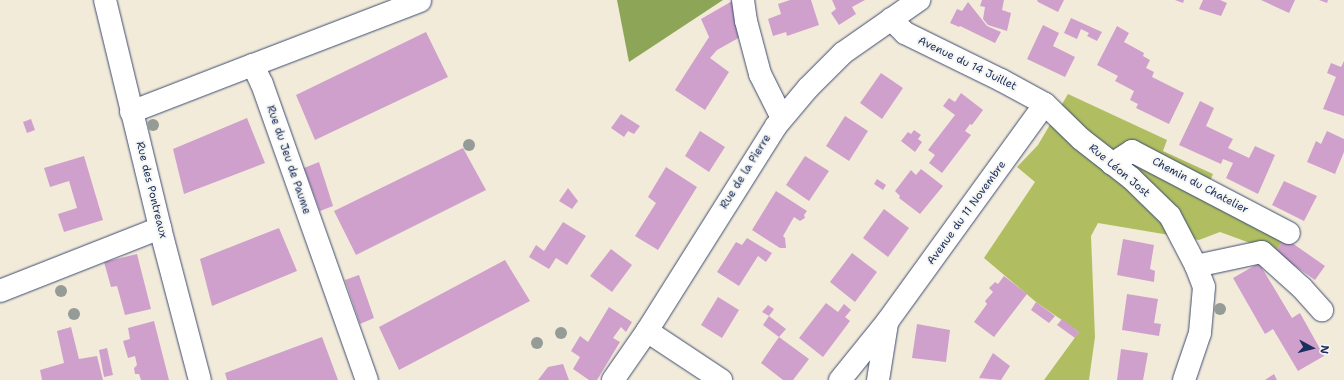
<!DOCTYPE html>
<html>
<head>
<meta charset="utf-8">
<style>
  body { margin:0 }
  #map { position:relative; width:1344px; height:380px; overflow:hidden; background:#f3ebda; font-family:"Shantell Sans",sans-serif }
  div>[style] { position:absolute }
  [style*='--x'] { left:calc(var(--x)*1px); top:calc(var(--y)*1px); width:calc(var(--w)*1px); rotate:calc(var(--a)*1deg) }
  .green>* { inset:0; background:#b0be61 }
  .forest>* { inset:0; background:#8ca557 }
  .building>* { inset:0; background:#cfa0cc }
  .roads { filter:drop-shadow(0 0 1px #3b4b71) drop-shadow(0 0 1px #3b4b71) }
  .minor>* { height:22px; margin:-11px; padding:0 11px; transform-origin:11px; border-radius:11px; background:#fff }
  .trees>* { width:12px; height:12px; margin:-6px; border-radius:50%; background:#959b96 }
  span { translate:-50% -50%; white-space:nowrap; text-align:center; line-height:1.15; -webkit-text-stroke:4px #f6f6f2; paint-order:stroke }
  .street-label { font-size:11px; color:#1b2f5e }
  .north { position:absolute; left:1292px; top:328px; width:40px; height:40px; -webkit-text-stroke:3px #f6f6f2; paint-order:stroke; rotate:97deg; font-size:11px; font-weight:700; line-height:16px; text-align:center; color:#1b2f5e }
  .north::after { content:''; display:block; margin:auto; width:14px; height:18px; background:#1b2f5e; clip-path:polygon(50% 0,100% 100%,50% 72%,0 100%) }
</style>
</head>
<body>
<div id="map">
  <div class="green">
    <div style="clip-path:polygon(1068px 94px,1167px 140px,1163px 151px,1213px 174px,1203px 197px,1285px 238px,1275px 252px,1220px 232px,1199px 240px,1098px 223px,1091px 236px,1095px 337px,1089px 380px,1044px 380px,1079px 332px,1036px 302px,984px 258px,1035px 182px,1017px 167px,1038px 145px)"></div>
  </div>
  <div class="forest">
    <div style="clip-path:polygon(617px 0,723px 0,629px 62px)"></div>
  </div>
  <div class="building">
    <div style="clip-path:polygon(734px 0,742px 36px,717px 50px,710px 58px,729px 72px,705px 110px,675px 90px,709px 37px,701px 19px)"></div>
    <div style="clip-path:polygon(790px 0,811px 0,819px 25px,787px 36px,786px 32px,773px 36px,768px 19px,781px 14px,778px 4px)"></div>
    <div style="clip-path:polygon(832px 0,865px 0,852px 7px,856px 14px,839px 25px,831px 13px,836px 9px)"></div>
    <div style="clip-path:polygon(982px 0,1004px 0,1002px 10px,1011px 13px,1007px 31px,988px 25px,983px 19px,985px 7px,980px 6px)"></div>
    <div style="clip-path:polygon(1037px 0,1064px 0,1058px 12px,1038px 2px)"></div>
    <div style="clip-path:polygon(1175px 0,1184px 0,1183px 3px)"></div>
    <div style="clip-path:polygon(1203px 0,1220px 0,1227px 3px,1221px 16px,1199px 9px)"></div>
    <div style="clip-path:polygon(1261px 0,1295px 0,1289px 13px)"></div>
    <div style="clip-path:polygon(1319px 0,1328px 0,1327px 3px)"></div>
    <div style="clip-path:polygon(968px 2px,987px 26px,1001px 32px,995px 43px,960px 26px,959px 27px,950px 23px,957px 9px,962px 11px)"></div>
    <div style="clip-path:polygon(1071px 18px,1102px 32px,1097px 41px,1087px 36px,1089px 33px,1081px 29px,1077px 39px,1064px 33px)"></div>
    <div style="clip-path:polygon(1043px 25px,1059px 33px,1053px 46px,1075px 57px,1065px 77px,1027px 59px)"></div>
    <div style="clip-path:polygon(1117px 26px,1129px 33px,1124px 42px,1144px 53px,1143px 56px,1150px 60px,1146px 68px,1154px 72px,1152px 77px,1184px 93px,1169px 124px,1136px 108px,1138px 104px,1130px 100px,1134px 91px,1115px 81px,1118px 76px,1097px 65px)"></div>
    <div style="clip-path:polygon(426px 32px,448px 77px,315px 140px,296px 95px)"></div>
    <div style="clip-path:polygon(1344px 61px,1344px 116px,1323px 109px,1336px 77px,1327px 73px,1331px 63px,1341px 67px)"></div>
    <div style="clip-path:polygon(881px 73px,903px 88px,882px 119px,860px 103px)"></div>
    <div style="clip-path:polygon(961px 93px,983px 110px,972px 125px,970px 124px,965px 131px,971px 135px,942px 173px,929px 163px,935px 155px,928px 150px,955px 115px,943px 106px,949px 98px,955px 102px)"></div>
    <div style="clip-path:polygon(1200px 101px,1214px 108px,1206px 126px,1233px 139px,1228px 148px,1249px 158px,1255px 146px,1275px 155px,1258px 194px,1226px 178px,1233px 163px,1223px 159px,1221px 164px,1179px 145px)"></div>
    <div style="clip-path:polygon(621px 114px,640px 126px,634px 134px,628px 131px,624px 137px,611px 128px)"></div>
    <div style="clip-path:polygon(845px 116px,868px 131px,849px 161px,826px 146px)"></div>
    <div style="clip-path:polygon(247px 118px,265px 163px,184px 194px,173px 149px)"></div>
    <div style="clip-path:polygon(31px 119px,35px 130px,27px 133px,23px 122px)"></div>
    <div style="clip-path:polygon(914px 130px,921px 135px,918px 139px,922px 142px,915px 152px,901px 141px,908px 132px,911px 134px)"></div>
    <div style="clip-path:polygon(700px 131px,725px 147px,709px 172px,685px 156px)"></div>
    <div style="clip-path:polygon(1327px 131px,1344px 139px,1344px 152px,1335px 174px,1307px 162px,1316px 141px,1321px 144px)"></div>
    <div style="clip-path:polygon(463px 148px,486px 190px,356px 255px,334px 211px)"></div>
    <div style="clip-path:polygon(84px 156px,103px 220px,64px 232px,58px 214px,77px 208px,69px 181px,50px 187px,44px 168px)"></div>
    <div style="clip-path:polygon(805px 156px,829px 171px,809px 201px,786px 185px)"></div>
    <div style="clip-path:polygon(319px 162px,333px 206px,320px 211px,304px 168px)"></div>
    <div style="clip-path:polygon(666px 167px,697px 187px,658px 250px,635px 236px,656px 203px,648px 197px)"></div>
    <div style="clip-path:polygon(921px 169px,943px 186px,920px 214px,899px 198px,900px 196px,895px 191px,911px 170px,916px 175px)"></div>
    <div style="clip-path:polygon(877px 179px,886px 185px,883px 190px,874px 184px)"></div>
    <div style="clip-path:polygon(1284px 181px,1317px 196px,1304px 221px,1272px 205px)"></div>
    <div style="clip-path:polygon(568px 188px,578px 201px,572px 209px,559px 201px)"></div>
    <div style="clip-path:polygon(776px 191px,807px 211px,804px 215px,805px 218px,800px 221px,794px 217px,783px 236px,785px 238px,786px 248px,780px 248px,752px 230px)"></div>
    <div style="clip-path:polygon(884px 209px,909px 228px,888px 257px,863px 238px)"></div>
    <div style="clip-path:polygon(563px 222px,586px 236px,567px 265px,556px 258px,549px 269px,529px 257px,536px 245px,544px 251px)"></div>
    <div style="clip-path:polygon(279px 228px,297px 271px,212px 306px,200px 259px)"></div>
    <div style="clip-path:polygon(747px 238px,772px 253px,766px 262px,758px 256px,739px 286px,717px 272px,736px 242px,742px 245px)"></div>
    <div style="clip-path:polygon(1285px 238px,1325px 266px,1315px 280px,1275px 252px)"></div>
    <div style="clip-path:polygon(1123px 239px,1154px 245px,1150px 269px,1155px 271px,1154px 282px,1117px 275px)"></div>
    <div style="clip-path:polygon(611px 249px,632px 265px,612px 292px,590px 276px)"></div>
    <div style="clip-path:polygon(852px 253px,877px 272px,855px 302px,830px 282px)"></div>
    <div style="clip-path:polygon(137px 254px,151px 309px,125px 315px,117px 286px,111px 287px,104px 262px)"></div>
    <div style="clip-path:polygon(505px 260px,530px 301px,399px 370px,379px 327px)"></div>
    <div style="clip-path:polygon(1259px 263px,1292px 318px,1300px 313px,1324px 356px,1298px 371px,1273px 329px,1265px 334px,1233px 278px)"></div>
    <div style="clip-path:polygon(359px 275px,374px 318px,360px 324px,345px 280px)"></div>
    <div style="clip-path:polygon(1004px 276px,1027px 294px,994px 337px,974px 322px,987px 304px,985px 301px,993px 292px,989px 288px,995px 282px,998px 284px)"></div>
    <div style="clip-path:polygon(1127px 294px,1158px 299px,1154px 323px,1161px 324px,1159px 336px,1122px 330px)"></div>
    <div style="clip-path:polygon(718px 297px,739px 310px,722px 338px,701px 325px)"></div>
    <div style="clip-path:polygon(1036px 302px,1055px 316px,1049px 323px,1031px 310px)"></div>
    <div style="clip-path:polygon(826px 303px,838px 312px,844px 304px,851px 310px,845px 317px,850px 321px,823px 357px,799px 338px)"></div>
    <div style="clip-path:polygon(768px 305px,774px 309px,769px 316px,762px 312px)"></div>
    <div style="clip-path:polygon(609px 307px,632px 322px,626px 332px,621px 327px,613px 338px,620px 342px,597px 380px,589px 380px,573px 369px,580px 357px,571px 351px,580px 336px,588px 342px)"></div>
    <div style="clip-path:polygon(769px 316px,786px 329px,779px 337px,763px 325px)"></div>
    <div style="clip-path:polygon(1062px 319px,1079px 332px,1075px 338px,1057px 325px)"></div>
    <div style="clip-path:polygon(154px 321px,169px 380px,141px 380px,139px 374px,135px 374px,134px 368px,137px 365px,135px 356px,128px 358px,123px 341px,130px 339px,128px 328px)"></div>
    <div style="clip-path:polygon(917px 324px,950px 330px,946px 362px,912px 358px)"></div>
    <div style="clip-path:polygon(71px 327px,79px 359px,97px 356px,103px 380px,42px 380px,40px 370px,64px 363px,57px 331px)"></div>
    <div style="clip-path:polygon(322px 337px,338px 380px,227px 380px,225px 373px)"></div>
    <div style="clip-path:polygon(779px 337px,809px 359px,793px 380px,783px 380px,761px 363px)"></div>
    <div style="clip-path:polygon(107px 348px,113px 375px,104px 377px,99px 350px)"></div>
    <div style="clip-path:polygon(1121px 349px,1148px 353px,1143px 380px,1117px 380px)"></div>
    <div style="clip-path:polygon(993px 353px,1010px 366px,1001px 380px,979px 378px)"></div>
    <div style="clip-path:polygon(563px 364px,569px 380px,538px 380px,548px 367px)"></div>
    <div style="clip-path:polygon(1274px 374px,1277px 380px,1265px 380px)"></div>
  </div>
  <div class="roads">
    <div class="minor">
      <div style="--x:105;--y:0;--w:235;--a:76.4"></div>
      <div style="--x:160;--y:228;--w:157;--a:75.3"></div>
      <div style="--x:743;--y:0;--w:21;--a:82"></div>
      <div style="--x:746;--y:21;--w:55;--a:75.2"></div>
      <div style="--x:760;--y:74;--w:49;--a:63.4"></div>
      <div style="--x:891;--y:19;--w:20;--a:45"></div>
      <div style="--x:905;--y:33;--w:107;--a:26.1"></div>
      <div style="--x:1001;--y:80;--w:50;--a:28.6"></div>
      <div style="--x:1045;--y:104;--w:50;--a:44.2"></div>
      <div style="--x:1081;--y:139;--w:63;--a:38"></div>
      <div style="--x:1131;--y:178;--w:54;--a:44.3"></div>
      <div style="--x:1170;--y:216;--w:56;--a:62.5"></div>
      <div style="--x:1196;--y:266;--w:22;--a:69"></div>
      <div style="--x:1204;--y:287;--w:46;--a:95"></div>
      <div style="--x:1200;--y:333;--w:50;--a:108.8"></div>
      <div style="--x:253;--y:65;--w:179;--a:-21"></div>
      <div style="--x:131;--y:112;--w:131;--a:-21.1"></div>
      <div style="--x:253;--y:65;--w:21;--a:65"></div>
      <div style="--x:262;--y:84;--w:314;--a:70.5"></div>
      <div style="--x:1112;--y:164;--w:24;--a:-33"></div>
      <div style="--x:1132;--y:151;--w:177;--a:27.6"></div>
      <div style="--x:1196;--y:266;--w:67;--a:-12"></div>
      <div style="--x:1262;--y:252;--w:54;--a:42"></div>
      <div style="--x:1302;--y:288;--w:30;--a:48"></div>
      <div style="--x:0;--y:291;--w:172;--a:-21.5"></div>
      <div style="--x:647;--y:331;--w:89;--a:33.5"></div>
      <div style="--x:613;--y:380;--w:60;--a:-55.2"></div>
      <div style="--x:647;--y:331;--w:242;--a:-57.8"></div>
      <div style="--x:776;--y:126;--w:50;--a:-49.9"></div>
      <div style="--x:808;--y:88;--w:49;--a:-45"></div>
      <div style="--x:843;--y:53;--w:93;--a:-34.9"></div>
      <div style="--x:840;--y:380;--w:75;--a:-51"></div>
      <div style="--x:887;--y:322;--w:269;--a:-54.1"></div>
      <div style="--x:878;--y:380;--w:58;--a:-81"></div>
    </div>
  </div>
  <div class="trees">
    <div style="left:153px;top:125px"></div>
    <div style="left:469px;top:145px"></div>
    <div style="left:61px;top:291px"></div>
    <div style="left:1220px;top:309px"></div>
    <div style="left:74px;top:314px"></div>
    <div style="left:561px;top:333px"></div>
    <div style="left:537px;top:343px"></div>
  </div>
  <div class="street-label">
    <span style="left:967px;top:64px;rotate:26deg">Avenue du 14 Juillet</span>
    <span style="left:288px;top:160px;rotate:71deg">Rue du Jeu de Paume</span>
    <span style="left:1119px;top:171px;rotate:40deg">Rue Léon Jost</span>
    <span style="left:746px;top:172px;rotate:-58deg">Rue de la Pierre</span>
    <span style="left:1200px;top:186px;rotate:28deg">Chemin du Chatelier</span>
    <span style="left:151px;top:190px;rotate:76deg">Rue des Pontreaux</span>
    <span style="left:967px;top:213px;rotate:-54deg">Avenue du 11 Novembre</span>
  </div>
  <div class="north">N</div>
</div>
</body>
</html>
